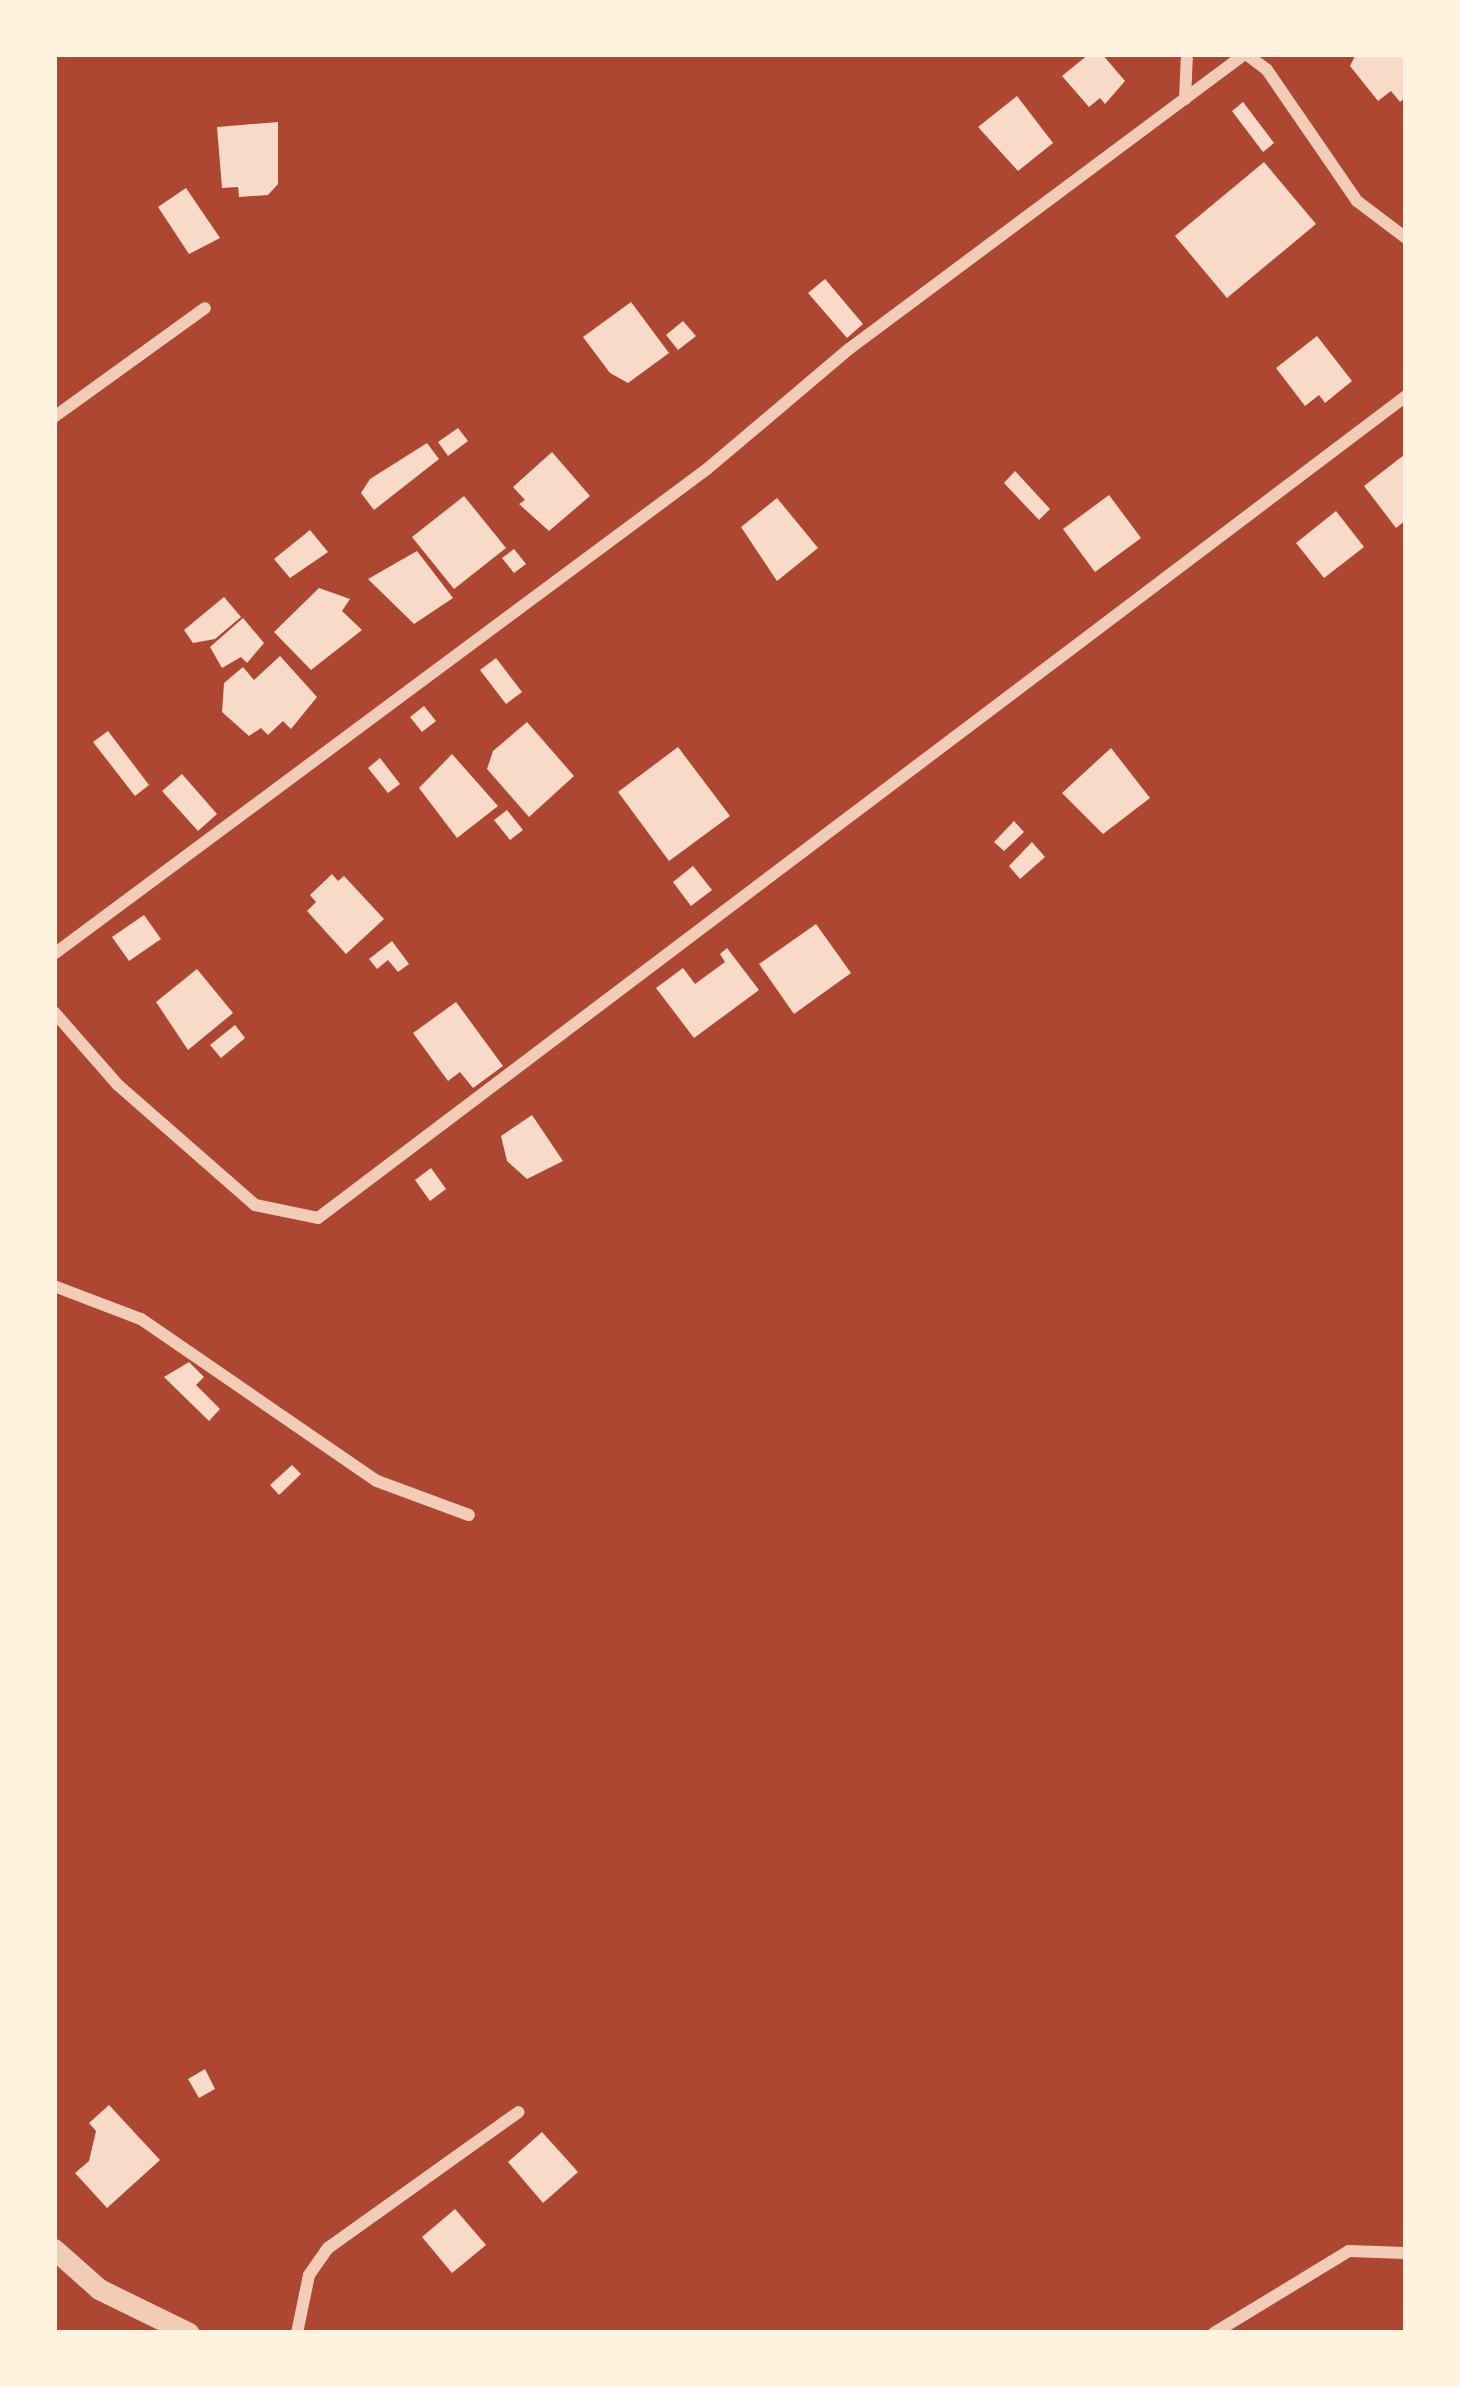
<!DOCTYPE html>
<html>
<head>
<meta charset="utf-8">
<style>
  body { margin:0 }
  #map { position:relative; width:1460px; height:2387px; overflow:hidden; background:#c8553d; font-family:Raleway,sans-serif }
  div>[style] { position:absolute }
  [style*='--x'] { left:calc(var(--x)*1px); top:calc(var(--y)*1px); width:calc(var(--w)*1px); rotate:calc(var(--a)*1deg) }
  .green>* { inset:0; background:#ae4732 }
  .building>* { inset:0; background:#f7dbc8 }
  .minor>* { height:12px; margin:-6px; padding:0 6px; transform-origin:6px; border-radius:6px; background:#f1ccb7 }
  .tertiary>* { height:21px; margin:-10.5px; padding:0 10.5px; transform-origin:10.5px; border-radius:10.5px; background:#f1ccb7 }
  span { translate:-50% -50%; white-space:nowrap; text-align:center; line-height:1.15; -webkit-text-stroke:10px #fff3e0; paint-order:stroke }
  .frame { position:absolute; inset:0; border:57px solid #fff3e0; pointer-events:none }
</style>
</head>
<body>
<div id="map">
  <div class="green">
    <div style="clip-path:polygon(54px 54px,1406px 54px,1406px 2333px,54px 2333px)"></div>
  </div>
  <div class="building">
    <div style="clip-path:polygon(1089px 54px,1102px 54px,1125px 81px,1105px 104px,1100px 98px,1089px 107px,1062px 76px)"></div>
    <div style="clip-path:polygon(1356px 54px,1406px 54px,1406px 97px,1400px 102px,1391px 91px,1378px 101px,1350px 66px)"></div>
    <div style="clip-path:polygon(1017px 96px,1053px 143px,1018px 171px,978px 127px)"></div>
    <div style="clip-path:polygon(1243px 102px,1274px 143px,1263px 152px,1232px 111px)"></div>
    <div style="clip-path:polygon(278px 122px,278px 184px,268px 195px,239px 197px,238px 187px,222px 188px,217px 127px)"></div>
    <div style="clip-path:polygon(1264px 162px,1316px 224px,1227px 298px,1175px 236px)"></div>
    <div style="clip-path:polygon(186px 188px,220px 238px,189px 254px,158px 207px)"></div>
    <div style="clip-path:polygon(825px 279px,863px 324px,847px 338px,808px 293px)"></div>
    <div style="clip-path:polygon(631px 302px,669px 353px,628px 383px,610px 373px,583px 337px)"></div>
    <div style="clip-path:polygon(683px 321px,696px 336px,678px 350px,666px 335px)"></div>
    <div style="clip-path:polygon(1317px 336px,1352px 381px,1325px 403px,1319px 395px,1305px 406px,1276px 368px)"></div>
    <div style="clip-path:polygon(458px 428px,468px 441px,448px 456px,438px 442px)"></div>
    <div style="clip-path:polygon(427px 443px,439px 459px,374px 510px,361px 493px,370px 479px)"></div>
    <div style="clip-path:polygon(552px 452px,590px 496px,549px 531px,519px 504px,525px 500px,513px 487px)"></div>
    <div style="clip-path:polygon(1404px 455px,1406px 520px,1396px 528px,1364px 486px)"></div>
    <div style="clip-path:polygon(1015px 471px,1050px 509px,1039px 520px,1004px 483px)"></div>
    <div style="clip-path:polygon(1109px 495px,1141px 538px,1095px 572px,1063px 529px)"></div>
    <div style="clip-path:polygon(464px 496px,506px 548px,454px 589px,412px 537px)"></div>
    <div style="clip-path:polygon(777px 498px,818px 548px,777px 581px,741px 527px)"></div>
    <div style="clip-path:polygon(1336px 511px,1364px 547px,1324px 578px,1296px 543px)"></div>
    <div style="clip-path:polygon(310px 530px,328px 552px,290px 578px,274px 559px)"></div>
    <div style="clip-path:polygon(514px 549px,526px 564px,514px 573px,502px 558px)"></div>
    <div style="clip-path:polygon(417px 551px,453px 598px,414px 624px,368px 579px)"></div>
    <div style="clip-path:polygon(319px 588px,350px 599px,342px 611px,362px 630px,311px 670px,274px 632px)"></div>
    <div style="clip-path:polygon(224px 597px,241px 617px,215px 639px,193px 643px,184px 630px)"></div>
    <div style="clip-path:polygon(243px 618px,264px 643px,247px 663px,241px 657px,222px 668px,210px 647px)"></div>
    <div style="clip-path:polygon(280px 656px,317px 697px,291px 729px,283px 721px,268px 735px,261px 728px,249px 736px,222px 712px,224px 683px,243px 667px,254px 680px)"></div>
    <div style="clip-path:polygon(496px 658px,522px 692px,506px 704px,480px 670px)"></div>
    <div style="clip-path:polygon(424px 706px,436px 721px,422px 732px,410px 717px)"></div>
    <div style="clip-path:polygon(527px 722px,574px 776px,529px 817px,487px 769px,493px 751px)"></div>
    <div style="clip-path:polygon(108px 731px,149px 785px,135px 796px,93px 742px)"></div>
    <div style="clip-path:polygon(678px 747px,730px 816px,669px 861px,618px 792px)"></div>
    <div style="clip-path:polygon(1111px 748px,1150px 798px,1103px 834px,1062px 793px)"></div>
    <div style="clip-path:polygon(452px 754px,498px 806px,457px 838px,419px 788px)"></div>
    <div style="clip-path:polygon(380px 758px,400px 784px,388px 793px,368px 768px)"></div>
    <div style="clip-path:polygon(182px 774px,217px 814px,198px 831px,162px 791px)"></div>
    <div style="clip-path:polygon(507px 810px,523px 830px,510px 840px,494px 820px)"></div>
    <div style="clip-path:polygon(1014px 821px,1024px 832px,1004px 851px,994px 842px)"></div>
    <div style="clip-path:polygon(1032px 842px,1045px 857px,1020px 879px,1009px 866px)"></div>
    <div style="clip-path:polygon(693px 866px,712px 890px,691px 906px,673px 882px)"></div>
    <div style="clip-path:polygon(332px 874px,338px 881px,344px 876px,384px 919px,346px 954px,307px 911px,316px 902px,310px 895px)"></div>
    <div style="clip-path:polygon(144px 915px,161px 939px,129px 961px,112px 937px)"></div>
    <div style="clip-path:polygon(816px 924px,851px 973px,794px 1014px,759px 964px)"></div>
    <div style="clip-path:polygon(392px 941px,409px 964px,398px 972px,388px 960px,377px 969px,369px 959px)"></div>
    <div style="clip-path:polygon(727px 948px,759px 990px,694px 1038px,656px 988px,683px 968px,695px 984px,725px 962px,720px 954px)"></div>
    <div style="clip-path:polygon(197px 969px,233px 1013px,188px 1050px,156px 1002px)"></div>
    <div style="clip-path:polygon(456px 1002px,503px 1066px,473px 1088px,460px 1072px,448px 1081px,413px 1033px)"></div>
    <div style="clip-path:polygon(235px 1025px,245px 1038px,221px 1058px,210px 1045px)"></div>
    <div style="clip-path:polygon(532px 1115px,563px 1161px,527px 1179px,507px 1161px,501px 1136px)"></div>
    <div style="clip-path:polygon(431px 1168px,446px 1189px,430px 1201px,415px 1180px)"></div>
    <div style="clip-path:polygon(189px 1362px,204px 1377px,196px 1385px,220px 1409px,209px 1421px,164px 1377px)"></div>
    <div style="clip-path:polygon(292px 1465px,301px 1474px,279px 1495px,270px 1485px)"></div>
    <div style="clip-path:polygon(205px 2069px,215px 2089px,199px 2098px,188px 2079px)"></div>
    <div style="clip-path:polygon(109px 2105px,160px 2160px,107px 2208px,75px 2173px,89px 2161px,96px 2131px,89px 2123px)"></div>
    <div style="clip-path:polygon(542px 2132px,578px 2172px,543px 2203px,508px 2162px)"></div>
    <div style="clip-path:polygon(455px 2209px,486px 2245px,452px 2273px,422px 2237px)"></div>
  </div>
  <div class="minor">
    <div style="--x:1246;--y:54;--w:26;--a:37"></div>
    <div style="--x:1267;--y:70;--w:159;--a:55.5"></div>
    <div style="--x:1357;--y:201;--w:61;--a:37.1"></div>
    <div style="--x:1185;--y:99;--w:45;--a:-87.5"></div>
    <div style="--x:54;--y:417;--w:186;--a:-35.8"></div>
    <div style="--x:54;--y:954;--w:813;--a:-36.6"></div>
    <div style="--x:707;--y:469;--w:186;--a:-40.2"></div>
    <div style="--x:849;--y:349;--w:494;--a:-36.7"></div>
    <div style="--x:54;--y:1012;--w:97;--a:48.8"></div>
    <div style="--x:118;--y:1085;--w:182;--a:41.2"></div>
    <div style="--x:255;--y:1205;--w:64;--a:11.7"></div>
    <div style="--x:318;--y:1218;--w:1364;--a:-37.07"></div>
    <div style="--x:54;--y:1286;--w:93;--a:20.8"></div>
    <div style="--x:141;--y:1319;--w:286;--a:34.5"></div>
    <div style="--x:377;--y:1481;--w:98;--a:20.3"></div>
    <div style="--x:297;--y:2333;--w:59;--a:-78.3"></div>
    <div style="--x:309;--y:2275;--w:33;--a:-55"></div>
    <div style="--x:328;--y:2248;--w:234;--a:-35.5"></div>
    <div style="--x:1214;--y:2333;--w:158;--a:-31.3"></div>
    <div style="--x:1349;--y:2251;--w:57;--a:2"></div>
  </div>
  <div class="tertiary">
    <div style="--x:54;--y:2249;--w:60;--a:41.6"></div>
    <div style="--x:99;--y:2289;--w:100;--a:26.1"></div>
  </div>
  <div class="frame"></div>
</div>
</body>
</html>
